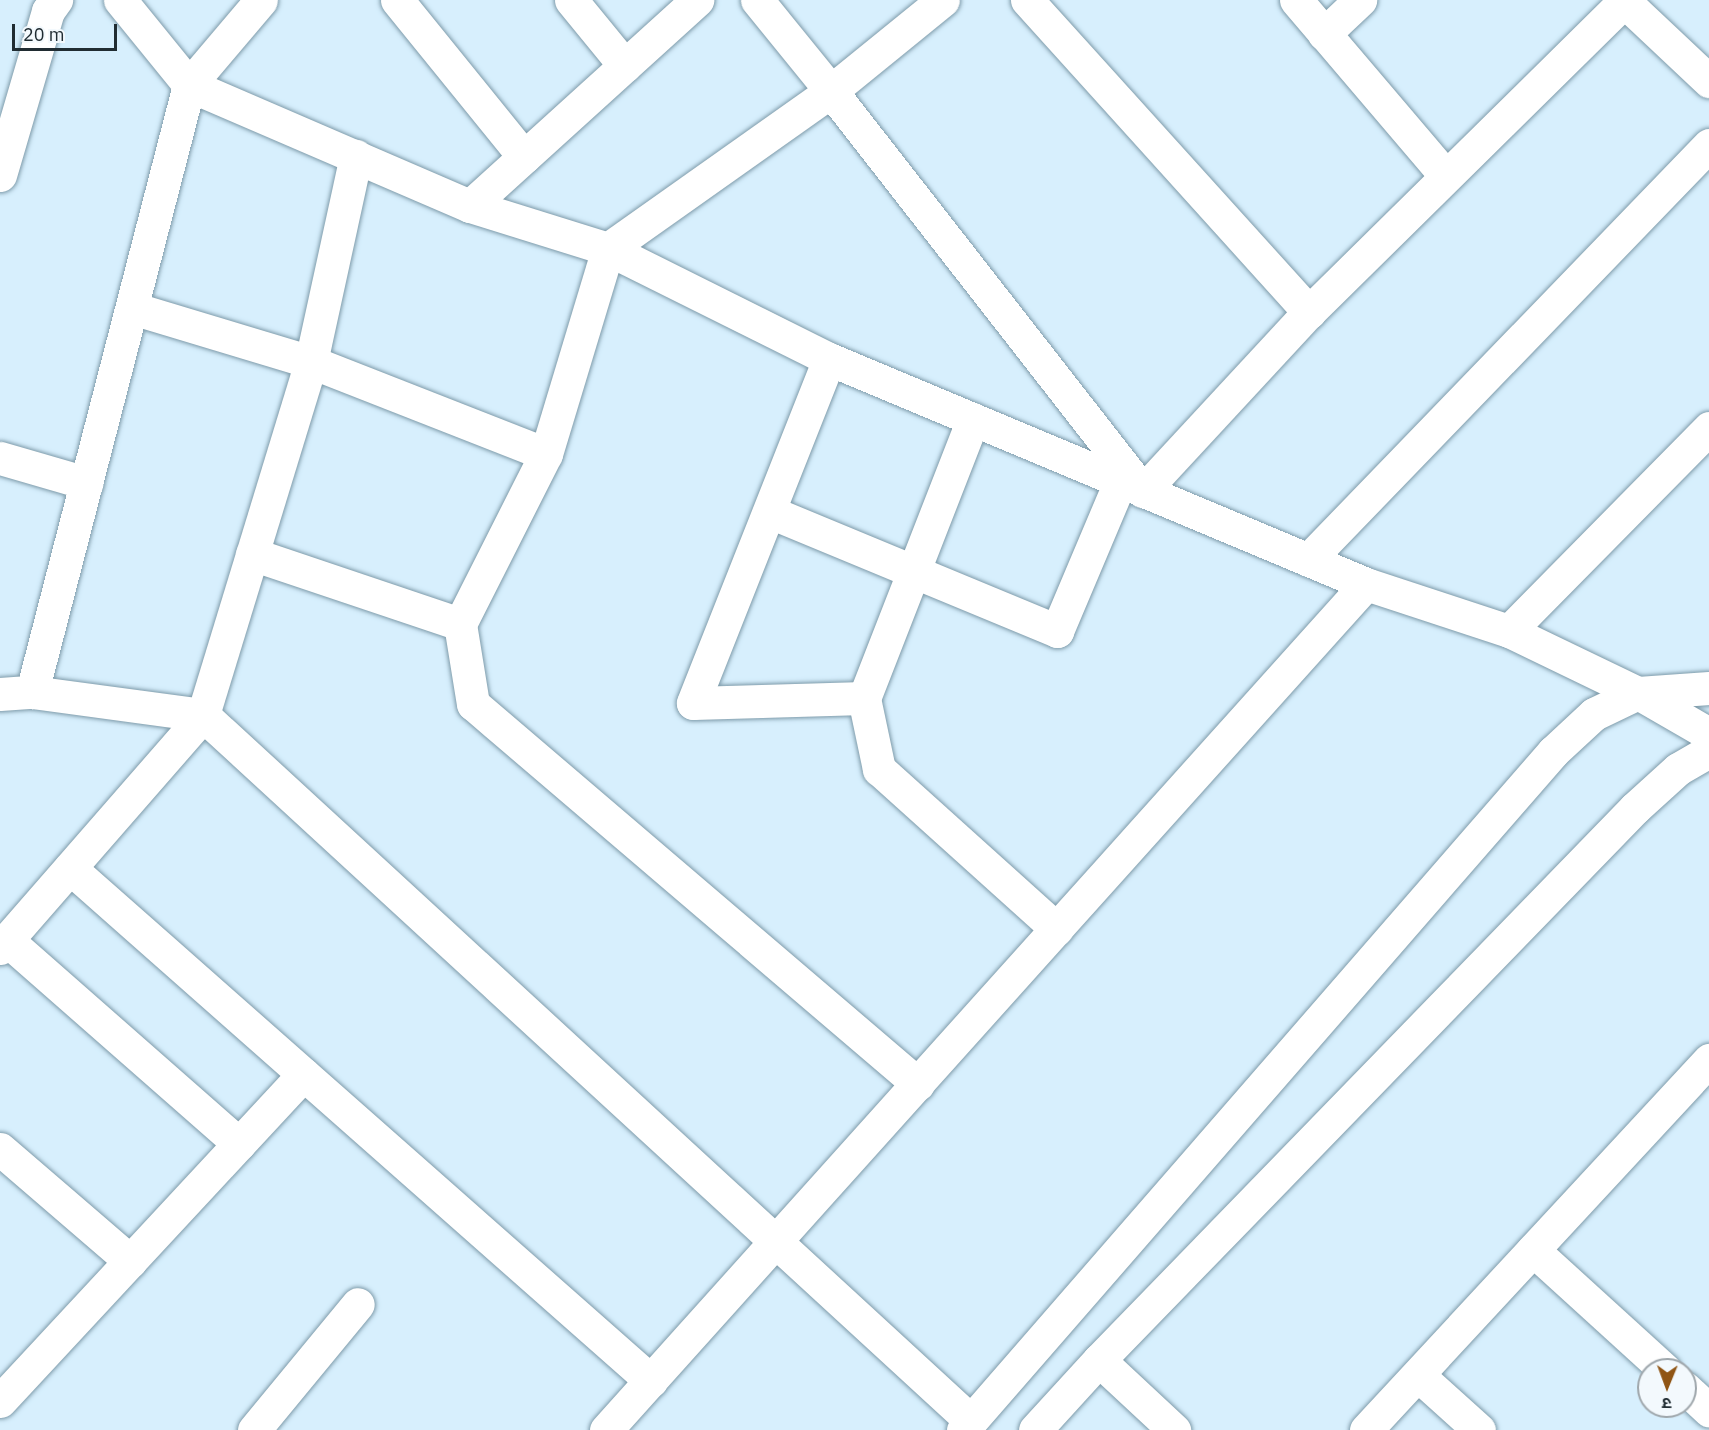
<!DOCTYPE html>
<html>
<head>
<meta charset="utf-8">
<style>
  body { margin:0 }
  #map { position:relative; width:1709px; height:1430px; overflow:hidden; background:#d7effd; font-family:"IBM Plex Sans","Noto Sans Devanagari",sans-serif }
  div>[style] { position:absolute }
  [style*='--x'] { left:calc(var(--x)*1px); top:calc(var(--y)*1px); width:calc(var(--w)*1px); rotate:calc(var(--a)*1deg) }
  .roads { filter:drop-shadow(0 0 2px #7e9baa) drop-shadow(0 0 2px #7e9baa) }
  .minor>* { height:33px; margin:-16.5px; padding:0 16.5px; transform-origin:16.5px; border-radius:16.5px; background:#fff }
  .tertiary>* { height:33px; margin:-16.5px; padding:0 16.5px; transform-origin:16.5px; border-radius:16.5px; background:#fff }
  span { translate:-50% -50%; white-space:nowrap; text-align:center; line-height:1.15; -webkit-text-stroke:6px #f3f9fd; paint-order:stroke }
  .north { position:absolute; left:1637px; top:1358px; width:60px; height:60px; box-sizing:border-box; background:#f3f9fd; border:2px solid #9fa7ac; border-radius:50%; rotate:181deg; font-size:16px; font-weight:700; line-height:24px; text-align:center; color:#202c32 }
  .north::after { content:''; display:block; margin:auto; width:21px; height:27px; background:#905514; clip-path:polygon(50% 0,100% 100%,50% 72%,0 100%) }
  .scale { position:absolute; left:12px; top:24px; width:105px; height:27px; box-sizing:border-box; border:3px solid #202c32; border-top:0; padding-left:8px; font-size:18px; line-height:21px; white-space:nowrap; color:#202c32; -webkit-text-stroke:4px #f3f9fd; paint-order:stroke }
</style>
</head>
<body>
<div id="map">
  <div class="roads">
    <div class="minor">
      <div style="--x:120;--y:0;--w:109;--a:50.9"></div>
      <div style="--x:189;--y:85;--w:306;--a:23.3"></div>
      <div style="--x:470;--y:206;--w:145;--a:17.3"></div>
      <div style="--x:608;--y:249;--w:247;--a:26.5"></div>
      <div style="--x:829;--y:359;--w:582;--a:22.73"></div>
      <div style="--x:1366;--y:584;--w:151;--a:18.2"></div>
      <div style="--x:1509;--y:631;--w:143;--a:25.7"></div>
      <div style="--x:1638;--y:693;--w:82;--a:30"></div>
      <div style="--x:397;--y:0;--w:202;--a:51"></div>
      <div style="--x:571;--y:0;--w:85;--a:50.7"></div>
      <div style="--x:757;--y:0;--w:117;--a:50.9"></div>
      <div style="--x:831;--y:91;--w:507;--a:52.05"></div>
      <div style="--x:1143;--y:491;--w:244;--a:-47.2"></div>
      <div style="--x:1309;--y:312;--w:444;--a:-44.6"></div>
      <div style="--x:1027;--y:0;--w:421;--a:47.9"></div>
      <div style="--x:1296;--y:0;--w:230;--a:49.6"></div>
      <div style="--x:1624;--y:1;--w:117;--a:43.3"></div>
      <div style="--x:1324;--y:34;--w:50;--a:-43.4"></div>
      <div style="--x:0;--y:175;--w:171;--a:-73.7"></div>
      <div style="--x:48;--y:11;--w:14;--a:-54"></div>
      <div style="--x:470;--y:206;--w:307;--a:-42.2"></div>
      <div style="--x:132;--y:308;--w:187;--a:16.8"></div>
      <div style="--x:311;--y:362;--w:252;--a:21.4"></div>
      <div style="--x:829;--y:359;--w:370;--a:111.6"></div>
      <div style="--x:693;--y:703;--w:171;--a:-1.7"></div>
      <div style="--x:973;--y:419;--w:300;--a:111.3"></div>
      <div style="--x:864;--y:698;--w:73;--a:78.1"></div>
      <div style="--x:879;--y:769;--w:239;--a:42"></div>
      <div style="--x:0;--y:458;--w:90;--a:16.2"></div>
      <div style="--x:770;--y:512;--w:311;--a:22.5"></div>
      <div style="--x:1057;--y:631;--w:162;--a:-67.1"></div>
      <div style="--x:252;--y:554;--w:219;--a:18.6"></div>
      <div style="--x:1308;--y:560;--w:577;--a:-45.98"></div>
      <div style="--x:1509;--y:631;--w:285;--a:-45.4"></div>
      <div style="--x:32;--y:692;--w:627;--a:-75.5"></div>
      <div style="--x:189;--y:85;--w:111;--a:-49.7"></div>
      <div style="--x:0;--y:694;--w:32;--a:-4"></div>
      <div style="--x:32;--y:692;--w:173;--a:7.7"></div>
      <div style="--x:203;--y:715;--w:1043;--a:42.59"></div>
      <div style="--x:70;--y:868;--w:775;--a:41.44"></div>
      <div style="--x:7;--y:940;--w:309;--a:41.3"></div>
      <div style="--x:0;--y:948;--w:309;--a:-48.9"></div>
      <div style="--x:203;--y:715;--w:369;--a:-73"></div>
      <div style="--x:311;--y:362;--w:211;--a:-77.7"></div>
      <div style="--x:918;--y:1084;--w:585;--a:-139.5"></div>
      <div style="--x:473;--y:704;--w:81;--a:-99.2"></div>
      <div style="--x:460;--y:624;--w:191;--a:-63.2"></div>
      <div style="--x:546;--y:454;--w:214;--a:-73.2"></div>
      <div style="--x:608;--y:249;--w:273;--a:-35.3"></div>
      <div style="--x:831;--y:91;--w:144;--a:-39.1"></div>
      <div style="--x:0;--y:1149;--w:172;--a:40.7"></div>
      <div style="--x:1533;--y:1250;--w:178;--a:42.3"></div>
      <div style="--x:1099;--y:1360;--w:103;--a:43"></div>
      <div style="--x:1418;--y:1375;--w:82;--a:42"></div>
      <div style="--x:1685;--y:1388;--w:33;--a:43"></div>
      <div style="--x:0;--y:1401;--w:446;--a:-47.1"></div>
      <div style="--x:254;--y:1430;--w:163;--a:-50.5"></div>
      <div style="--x:606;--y:1430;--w:1137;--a:-48.07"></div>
      <div style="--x:1366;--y:1430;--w:505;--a:-47.17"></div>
    </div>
    <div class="tertiary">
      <div style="--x:963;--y:1430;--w:899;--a:-48.97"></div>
      <div style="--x:1553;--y:752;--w:56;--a:-42.8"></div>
      <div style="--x:1594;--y:714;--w:49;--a:-25.5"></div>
      <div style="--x:1638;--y:693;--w:71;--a:-4"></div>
      <div style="--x:1035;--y:1430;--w:95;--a:-47.6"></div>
      <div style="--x:1099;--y:1360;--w:769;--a:-45.84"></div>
      <div style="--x:1635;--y:808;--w:58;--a:-42.2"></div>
      <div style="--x:1678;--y:769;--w:36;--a:-30"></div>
    </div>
  </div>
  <div class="north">उ</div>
  <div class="scale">20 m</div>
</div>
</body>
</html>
